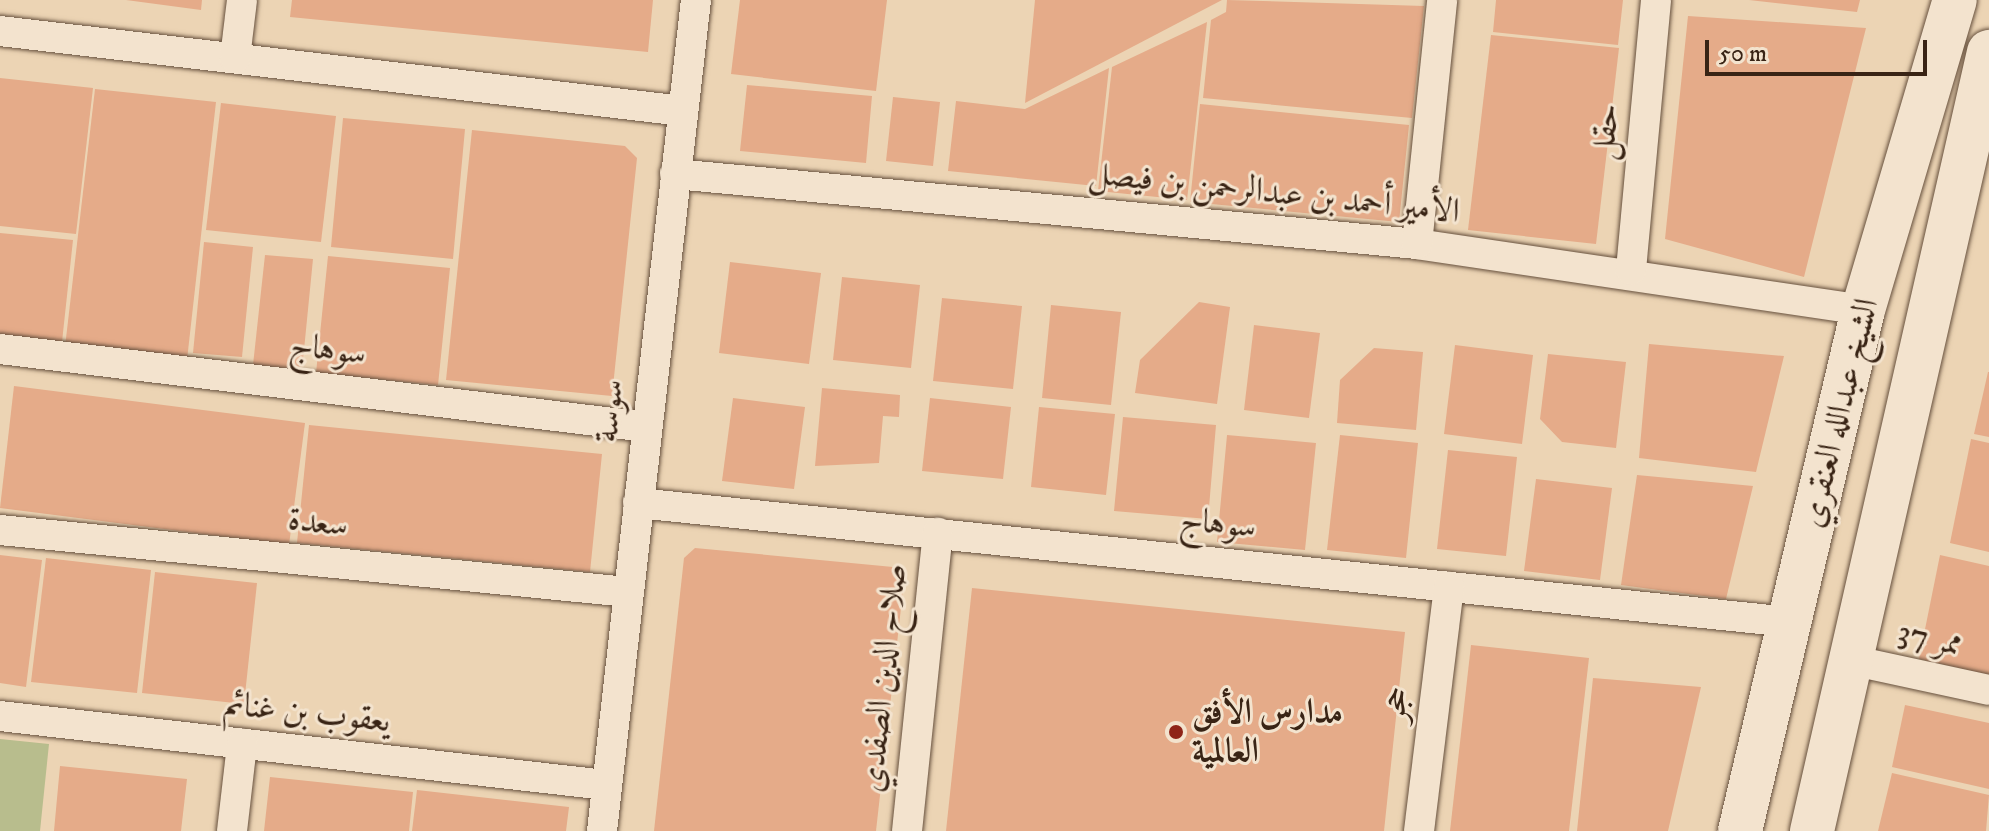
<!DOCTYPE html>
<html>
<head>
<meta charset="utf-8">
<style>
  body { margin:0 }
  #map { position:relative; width:1989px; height:831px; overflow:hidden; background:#ecd4b4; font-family:"IM FELL DW Pica",Amiri,serif }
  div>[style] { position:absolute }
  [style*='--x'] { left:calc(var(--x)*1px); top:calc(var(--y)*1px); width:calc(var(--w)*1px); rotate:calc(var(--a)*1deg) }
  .green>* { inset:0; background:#b8bd8d }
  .building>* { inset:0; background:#e5ab89 }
  .roads { filter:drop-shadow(0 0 2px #66503d) drop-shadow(0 0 2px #66503d) }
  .street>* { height:30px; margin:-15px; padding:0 15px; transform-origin:15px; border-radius:15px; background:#f3e3ce }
  .secondary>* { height:44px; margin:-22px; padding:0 22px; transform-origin:22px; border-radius:22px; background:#f3e3ce }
  .dots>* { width:22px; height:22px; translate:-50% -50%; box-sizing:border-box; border:4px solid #f3e3ce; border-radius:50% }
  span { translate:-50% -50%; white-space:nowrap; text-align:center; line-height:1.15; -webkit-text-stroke:6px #f3e3ce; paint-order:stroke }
  .street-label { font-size:34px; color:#392415 }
  .poi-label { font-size:34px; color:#392415; font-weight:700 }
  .left { translate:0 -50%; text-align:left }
  .scale { position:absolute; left:1705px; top:40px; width:222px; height:36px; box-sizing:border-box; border:4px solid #392415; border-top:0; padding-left:10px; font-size:24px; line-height:28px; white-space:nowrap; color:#392415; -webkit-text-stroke:6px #f3e3ce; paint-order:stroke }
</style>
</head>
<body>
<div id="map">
  <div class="green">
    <div style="clip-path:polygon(0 739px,49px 744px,40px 831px,0 831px)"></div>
  </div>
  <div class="building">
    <div style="clip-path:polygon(126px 0,202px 0,201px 10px)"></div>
    <div style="clip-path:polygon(292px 0,653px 0,648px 52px,290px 17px)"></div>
    <div style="clip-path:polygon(740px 0,887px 0,876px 91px,731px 74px)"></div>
    <div style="clip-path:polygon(1035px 0,1222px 0,1025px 103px)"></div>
    <div style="clip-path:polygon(1227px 0,1424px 6px,1412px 118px,1203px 98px,1211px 20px,1226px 12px)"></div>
    <div style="clip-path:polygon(1496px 0,1623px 0,1618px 45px,1493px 32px)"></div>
    <div style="clip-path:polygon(1749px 0,1860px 0,1857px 12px)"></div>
    <div style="clip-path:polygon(1688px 16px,1866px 28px,1804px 277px,1665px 239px)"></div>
    <div style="clip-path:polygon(1207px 22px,1187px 200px,1098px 191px,1112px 67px)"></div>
    <div style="clip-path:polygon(1491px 35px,1619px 48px,1596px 244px,1468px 230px)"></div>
    <div style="clip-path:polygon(1109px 68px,1096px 186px,948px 171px,956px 101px,1025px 109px)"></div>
    <div style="clip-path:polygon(0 78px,93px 88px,76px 234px,0 226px)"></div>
    <div style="clip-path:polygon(747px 85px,872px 96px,866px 163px,740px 151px)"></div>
    <div style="clip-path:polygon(95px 89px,216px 102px,187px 360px,65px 347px)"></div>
    <div style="clip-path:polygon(893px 97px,940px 102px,933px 166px,886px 161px)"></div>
    <div style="clip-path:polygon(221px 103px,336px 116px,321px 242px,206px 230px)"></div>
    <div style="clip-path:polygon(1200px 104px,1409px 125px,1399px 222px,1190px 202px)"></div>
    <div style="clip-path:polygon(343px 118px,465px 129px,453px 259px,331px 247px)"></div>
    <div style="clip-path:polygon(472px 130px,625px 146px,637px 158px,612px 396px,446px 380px)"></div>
    <div style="clip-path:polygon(0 233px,73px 240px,62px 342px,0 336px)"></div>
    <div style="clip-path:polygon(204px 242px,253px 247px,242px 357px,193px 353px)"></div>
    <div style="clip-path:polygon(265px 255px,313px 259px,302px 370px,253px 365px)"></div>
    <div style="clip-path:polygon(328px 256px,450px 268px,438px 385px,316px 373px)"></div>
    <div style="clip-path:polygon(730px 262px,821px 273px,809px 364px,719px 353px)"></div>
    <div style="clip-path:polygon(842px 277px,920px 285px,911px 368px,833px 360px)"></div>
    <div style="clip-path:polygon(942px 298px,1022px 306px,1013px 389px,933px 381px)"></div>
    <div style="clip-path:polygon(1199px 302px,1230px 307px,1217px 404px,1135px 393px,1140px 360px)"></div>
    <div style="clip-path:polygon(1051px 305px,1121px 312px,1111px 405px,1042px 398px)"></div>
    <div style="clip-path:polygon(1254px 325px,1320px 333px,1309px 418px,1244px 410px)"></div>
    <div style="clip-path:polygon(1649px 344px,1784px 356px,1756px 472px,1639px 458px)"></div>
    <div style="clip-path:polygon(1455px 345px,1533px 355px,1522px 444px,1444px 434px)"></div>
    <div style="clip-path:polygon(1374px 348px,1423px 352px,1416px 430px,1337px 423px,1340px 380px)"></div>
    <div style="clip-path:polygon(1548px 354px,1626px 362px,1616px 448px,1562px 442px,1540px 419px)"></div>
    <div style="clip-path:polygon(1988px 372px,1989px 372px,1989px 437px,1974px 434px)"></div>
    <div style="clip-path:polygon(14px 386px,305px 423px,289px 545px,0 508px)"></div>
    <div style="clip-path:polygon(822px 388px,900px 395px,899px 417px,883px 416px,879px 463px,815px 466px)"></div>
    <div style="clip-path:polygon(733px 398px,805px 407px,794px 489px,722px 481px)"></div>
    <div style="clip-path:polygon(930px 398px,1011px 407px,1003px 479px,922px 471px)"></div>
    <div style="clip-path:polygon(1039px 407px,1115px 414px,1106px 495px,1031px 487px)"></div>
    <div style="clip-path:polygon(1123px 417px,1216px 425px,1208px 519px,1114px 511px)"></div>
    <div style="clip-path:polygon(309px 425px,602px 454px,590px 572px,297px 543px)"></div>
    <div style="clip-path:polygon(1227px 435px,1316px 443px,1305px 550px,1217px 542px)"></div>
    <div style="clip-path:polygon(1340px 435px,1418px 443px,1406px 558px,1327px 550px)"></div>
    <div style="clip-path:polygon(1971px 439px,1989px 443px,1989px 552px,1950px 543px)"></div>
    <div style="clip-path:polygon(1448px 450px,1517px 457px,1506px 556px,1437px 549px)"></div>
    <div style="clip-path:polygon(1637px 475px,1753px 486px,1726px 599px,1621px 585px)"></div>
    <div style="clip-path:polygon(1536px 479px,1612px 488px,1600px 580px,1524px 571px)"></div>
    <div style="clip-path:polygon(695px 548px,893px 567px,904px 581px,876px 831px,654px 831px,684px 558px)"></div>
    <div style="clip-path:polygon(0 555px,42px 560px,26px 687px,0 683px)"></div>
    <div style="clip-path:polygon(1940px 555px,1989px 566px,1989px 675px,1919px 659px)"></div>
    <div style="clip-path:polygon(46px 558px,151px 570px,137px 693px,31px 682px)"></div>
    <div style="clip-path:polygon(155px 572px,257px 583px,244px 704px,142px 693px)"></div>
    <div style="clip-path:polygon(972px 588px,1405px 632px,1384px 831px,946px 831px)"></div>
    <div style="clip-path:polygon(1471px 645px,1589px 658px,1569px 831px,1450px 831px)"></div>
    <div style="clip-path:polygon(1593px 678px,1701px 687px,1668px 831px,1577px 831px)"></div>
    <div style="clip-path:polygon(1905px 705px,1989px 723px,1989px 789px,1892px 767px)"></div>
    <div style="clip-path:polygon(60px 766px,187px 779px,181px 831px,54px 831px)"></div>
    <div style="clip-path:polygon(1892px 773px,1989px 795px,1986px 831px,1878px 831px)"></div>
    <div style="clip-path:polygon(270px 777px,413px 792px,409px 831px,264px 831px)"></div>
    <div style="clip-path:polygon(417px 790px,569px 807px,566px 831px,412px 831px)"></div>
  </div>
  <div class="roads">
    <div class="street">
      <div style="--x:0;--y:31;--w:688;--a:6.68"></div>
      <div style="--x:235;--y:58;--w:58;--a:-83.1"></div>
      <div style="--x:675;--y:174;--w:745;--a:5.39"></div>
      <div style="--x:1417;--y:244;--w:451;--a:8.4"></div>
      <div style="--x:1417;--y:244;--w:245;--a:-84.1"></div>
      <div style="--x:1631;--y:270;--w:271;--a:-84.7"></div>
      <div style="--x:0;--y:349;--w:651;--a:6.88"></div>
      <div style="--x:638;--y:503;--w:1158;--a:5.9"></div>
      <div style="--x:0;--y:530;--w:631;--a:5.64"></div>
      <div style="--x:1855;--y:661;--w:137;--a:12.2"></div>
      <div style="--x:0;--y:716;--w:610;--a:6.5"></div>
      <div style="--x:232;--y:831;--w:88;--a:-83.4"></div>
      <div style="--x:602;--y:831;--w:836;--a:-83.55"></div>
      <div style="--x:907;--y:831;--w:300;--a:-84.1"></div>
      <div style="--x:1419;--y:831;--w:246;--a:-83"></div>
    </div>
    <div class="secondary">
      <div style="--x:1740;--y:831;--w:535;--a:-76.72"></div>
      <div style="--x:1863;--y:310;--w:323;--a:-73.5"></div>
      <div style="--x:1812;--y:831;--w:799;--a:-77.2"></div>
    </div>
  </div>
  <div class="dots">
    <div style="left:1176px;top:732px;background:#8f2418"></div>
  </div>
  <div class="street-label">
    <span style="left:1606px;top:132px;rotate:-85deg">حقل</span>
    <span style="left:1274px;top:193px;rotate:6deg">الأمير أحمد بن عبدالرحمن بن فيصل</span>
    <span style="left:328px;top:350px;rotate:7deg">سوهاج</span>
    <span style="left:610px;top:411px;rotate:-84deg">سوسة</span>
    <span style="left:1840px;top:413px;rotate:-76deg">الشيخ عبدالله العنقري</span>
    <span style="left:318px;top:523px;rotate:6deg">سعدة</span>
    <span style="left:1218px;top:524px;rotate:6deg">سوهاج</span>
    <span style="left:1930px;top:639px;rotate:12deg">ممر 37</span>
    <span style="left:884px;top:678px;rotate:-84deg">صلاح الدين الصفدي</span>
    <span style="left:1396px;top:704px;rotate:-83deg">حجر</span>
    <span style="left:307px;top:713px;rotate:6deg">يعقوب بن غنائم</span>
  </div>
  <div class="poi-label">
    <span class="left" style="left:1192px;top:732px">مدارس الأفق<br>العالمية</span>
  </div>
  <div class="scale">50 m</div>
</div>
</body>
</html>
